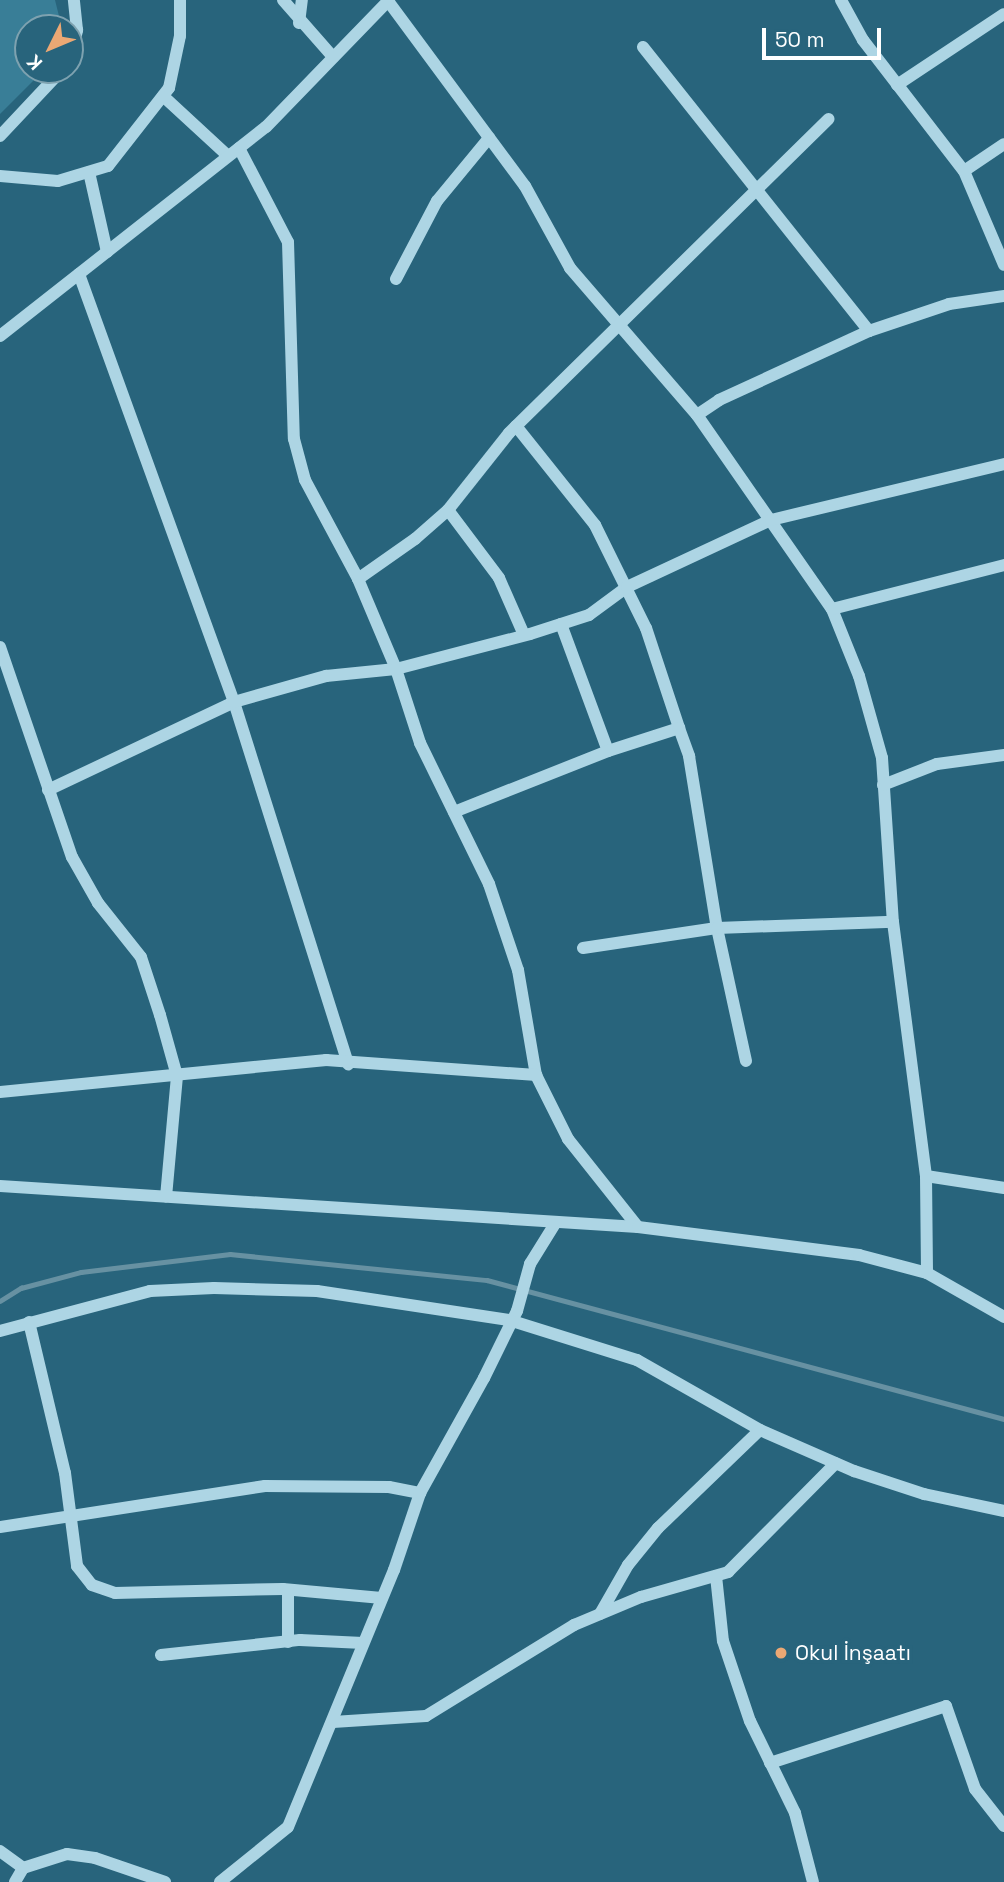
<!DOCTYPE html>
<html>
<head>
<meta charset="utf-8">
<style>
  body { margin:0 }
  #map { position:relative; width:1004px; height:1882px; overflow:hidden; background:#28647c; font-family:"Space Grotesk",sans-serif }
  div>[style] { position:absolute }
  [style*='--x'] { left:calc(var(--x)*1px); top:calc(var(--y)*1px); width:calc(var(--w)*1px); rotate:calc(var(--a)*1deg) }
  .green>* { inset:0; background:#397e97 }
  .stream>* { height:4.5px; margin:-2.25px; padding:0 2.25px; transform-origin:2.25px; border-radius:2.25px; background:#6791a2 }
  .minor>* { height:12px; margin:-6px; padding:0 6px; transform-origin:6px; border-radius:6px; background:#add5e4 }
  .dots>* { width:19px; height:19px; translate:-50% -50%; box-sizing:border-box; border:4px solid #28647c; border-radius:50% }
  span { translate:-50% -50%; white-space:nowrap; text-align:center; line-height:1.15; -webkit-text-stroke:7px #28647c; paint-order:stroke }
  .poi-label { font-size:21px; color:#fff }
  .left { translate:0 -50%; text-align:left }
  .north { position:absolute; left:14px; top:14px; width:70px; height:70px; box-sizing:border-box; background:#28647c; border:2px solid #7ea2b0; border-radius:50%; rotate:227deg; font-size:19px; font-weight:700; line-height:28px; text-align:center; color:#fff }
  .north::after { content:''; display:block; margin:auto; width:24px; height:32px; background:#eba874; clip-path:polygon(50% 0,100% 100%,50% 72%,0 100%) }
  .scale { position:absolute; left:762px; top:28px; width:119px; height:32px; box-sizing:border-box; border:4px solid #fff; border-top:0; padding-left:9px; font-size:21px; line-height:24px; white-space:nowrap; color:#fff; -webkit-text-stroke:5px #28647c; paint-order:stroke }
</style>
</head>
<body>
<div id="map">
  <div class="green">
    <div style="clip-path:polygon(0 0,55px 0,62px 28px,28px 28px,28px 70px,44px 70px,0 114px)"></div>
  </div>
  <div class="stream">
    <div style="--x:0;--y:1301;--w:25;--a:-32"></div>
    <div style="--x:21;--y:1288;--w:62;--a:-14.9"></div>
    <div style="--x:81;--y:1272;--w:150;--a:-6.9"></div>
    <div style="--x:230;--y:1254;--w:258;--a:5.8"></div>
    <div style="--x:487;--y:1280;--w:535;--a:15.05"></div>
  </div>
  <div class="minor">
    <div style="--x:283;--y:0;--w:76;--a:48.7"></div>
    <div style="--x:841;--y:0;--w:46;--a:61.2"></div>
    <div style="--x:863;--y:40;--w:165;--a:52.4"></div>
    <div style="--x:964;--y:171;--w:102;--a:66.9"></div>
    <div style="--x:388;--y:1;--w:230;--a:53.5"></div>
    <div style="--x:525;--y:186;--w:94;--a:61.2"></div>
    <div style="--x:570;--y:268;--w:194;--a:49.2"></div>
    <div style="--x:697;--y:415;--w:236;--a:55.2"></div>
    <div style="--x:832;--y:609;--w:72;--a:68.1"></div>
    <div style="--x:859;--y:676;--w:85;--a:74.3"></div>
    <div style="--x:882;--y:758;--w:164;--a:86.2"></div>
    <div style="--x:893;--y:922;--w:256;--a:82.6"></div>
    <div style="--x:926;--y:1176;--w:97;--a:89.4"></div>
    <div style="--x:299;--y:23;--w:23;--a:-83"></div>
    <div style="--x:643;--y:47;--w:363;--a:51.5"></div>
    <div style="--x:70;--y:57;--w:28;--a:-75"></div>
    <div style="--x:77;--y:30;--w:30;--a:-96"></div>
    <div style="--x:897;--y:85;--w:128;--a:-33.6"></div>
    <div style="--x:163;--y:96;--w:88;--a:42.7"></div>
    <div style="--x:0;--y:136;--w:91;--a:-46.8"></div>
    <div style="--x:239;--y:148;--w:106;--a:62.5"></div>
    <div style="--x:288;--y:242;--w:197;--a:88.3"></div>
    <div style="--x:294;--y:439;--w:42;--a:75"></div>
    <div style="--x:305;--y:480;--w:112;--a:61.8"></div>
    <div style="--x:358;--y:579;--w:98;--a:67.1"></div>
    <div style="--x:396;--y:669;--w:78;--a:72"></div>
    <div style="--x:420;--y:743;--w:157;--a:63.9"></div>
    <div style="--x:489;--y:884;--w:91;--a:71.4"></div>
    <div style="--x:518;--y:970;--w:107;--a:80.3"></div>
    <div style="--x:536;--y:1075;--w:72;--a:63.4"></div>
    <div style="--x:568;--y:1139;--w:112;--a:51.5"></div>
    <div style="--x:964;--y:171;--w:48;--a:-34"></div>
    <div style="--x:89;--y:172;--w:82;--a:77.3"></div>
    <div style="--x:0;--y:176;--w:58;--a:4.9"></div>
    <div style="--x:58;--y:181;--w:52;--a:-16.7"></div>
    <div style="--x:108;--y:166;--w:99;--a:-52"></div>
    <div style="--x:169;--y:88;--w:53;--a:-78.1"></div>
    <div style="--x:180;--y:36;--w:36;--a:-90"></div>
    <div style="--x:79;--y:274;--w:455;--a:70.1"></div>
    <div style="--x:234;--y:702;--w:380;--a:72.5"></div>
    <div style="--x:396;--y:279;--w:88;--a:-62.3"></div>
    <div style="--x:437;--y:201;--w:82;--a:-50.5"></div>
    <div style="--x:0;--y:336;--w:338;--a:-38.2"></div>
    <div style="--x:266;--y:127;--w:177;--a:-45.9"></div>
    <div style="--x:697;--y:415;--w:27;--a:-34"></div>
    <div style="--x:719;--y:400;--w:165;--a:-24.7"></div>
    <div style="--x:869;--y:331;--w:84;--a:-18.6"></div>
    <div style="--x:949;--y:304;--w:56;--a:-8.3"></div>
    <div style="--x:516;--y:426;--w:127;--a:51.4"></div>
    <div style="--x:595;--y:525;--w:115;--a:63.7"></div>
    <div style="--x:646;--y:628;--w:105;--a:71.7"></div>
    <div style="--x:448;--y:510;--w:85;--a:53.1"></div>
    <div style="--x:499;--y:578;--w:62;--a:66.3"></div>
    <div style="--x:358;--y:579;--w:70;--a:-35.1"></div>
    <div style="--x:415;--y:539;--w:44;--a:-41.3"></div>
    <div style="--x:448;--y:510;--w:98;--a:-51.6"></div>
    <div style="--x:509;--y:433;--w:448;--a:-44.5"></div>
    <div style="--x:832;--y:609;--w:178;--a:-14.3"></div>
    <div style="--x:561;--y:624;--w:135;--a:69.7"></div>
    <div style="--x:0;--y:647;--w:222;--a:71.1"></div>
    <div style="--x:72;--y:857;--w:53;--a:60.5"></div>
    <div style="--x:98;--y:903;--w:69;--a:51.5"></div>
    <div style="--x:141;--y:957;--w:61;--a:71.9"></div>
    <div style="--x:160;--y:1015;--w:63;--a:74.4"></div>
    <div style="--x:177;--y:1076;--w:121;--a:95.2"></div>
    <div style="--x:883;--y:785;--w:58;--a:-21.3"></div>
    <div style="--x:937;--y:764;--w:68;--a:-7.7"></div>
    <div style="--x:48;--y:790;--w:206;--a:-25.3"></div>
    <div style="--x:234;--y:702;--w:96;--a:-15.8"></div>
    <div style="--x:326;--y:676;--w:70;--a:-5.7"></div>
    <div style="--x:396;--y:669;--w:138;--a:-14.6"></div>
    <div style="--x:530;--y:634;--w:62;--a:-17.9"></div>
    <div style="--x:589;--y:615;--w:47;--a:-36.4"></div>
    <div style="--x:627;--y:587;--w:159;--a:-25"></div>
    <div style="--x:771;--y:520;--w:240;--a:-13.5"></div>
    <div style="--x:454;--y:812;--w:166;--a:-21.6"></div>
    <div style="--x:608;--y:751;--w:75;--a:-17.9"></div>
    <div style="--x:679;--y:728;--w:30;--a:70"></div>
    <div style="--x:689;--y:756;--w:174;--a:80.8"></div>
    <div style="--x:717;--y:928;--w:136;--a:77.7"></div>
    <div style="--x:583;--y:948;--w:135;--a:-8.5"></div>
    <div style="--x:717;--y:928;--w:176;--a:-2"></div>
    <div style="--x:0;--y:1092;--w:328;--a:-5.6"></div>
    <div style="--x:326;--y:1060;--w:211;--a:4.1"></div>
    <div style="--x:926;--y:1176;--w:79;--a:8.7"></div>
    <div style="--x:0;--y:1186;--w:639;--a:3.68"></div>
    <div style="--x:638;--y:1227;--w:223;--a:7.2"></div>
    <div style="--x:859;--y:1255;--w:70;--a:14.8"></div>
    <div style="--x:927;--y:1273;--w:89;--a:29.7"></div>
    <div style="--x:29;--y:1322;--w:155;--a:76.6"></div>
    <div style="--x:65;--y:1473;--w:94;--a:82.6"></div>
    <div style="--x:77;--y:1566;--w:24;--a:52"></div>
    <div style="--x:92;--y:1585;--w:24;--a:19"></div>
    <div style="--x:115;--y:1593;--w:168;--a:-1.4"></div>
    <div style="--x:283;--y:1589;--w:99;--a:5.2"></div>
    <div style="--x:0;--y:1331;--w:155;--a:-14.9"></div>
    <div style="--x:150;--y:1291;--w:64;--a:-2.7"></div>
    <div style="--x:214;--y:1288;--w:103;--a:1.7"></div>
    <div style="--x:317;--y:1291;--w:194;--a:8.6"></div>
    <div style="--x:509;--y:1320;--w:134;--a:17.4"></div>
    <div style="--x:637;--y:1360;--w:142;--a:29.6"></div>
    <div style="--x:760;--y:1430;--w:103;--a:23.6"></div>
    <div style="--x:854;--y:1471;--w:74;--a:18.2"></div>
    <div style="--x:924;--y:1494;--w:82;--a:12"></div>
    <div style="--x:0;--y:1527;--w:268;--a:-8.8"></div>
    <div style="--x:265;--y:1486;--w:124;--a:0.5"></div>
    <div style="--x:389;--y:1487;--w:32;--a:11"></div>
    <div style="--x:716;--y:1576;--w:65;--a:83.9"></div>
    <div style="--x:723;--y:1641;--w:84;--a:71.4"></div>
    <div style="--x:750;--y:1721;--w:102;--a:63.9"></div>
    <div style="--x:795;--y:1813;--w:71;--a:75.4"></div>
    <div style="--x:288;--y:1590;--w:52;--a:90"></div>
    <div style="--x:600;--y:1614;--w:56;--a:-60.3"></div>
    <div style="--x:628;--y:1565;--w:48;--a:-51"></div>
    <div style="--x:658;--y:1528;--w:141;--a:-43.9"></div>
    <div style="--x:161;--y:1655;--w:140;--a:-6.2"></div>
    <div style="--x:300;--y:1640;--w:63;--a:2.7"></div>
    <div style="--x:333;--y:1722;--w:93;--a:-3.7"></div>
    <div style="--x:426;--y:1716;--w:174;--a:-31.6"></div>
    <div style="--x:574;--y:1625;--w:73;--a:-22.7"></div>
    <div style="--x:641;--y:1597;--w:91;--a:-16"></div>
    <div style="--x:728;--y:1572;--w:153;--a:-45.3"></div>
    <div style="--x:770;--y:1763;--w:185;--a:-17.9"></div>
    <div style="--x:946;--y:1706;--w:88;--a:70.7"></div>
    <div style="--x:975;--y:1789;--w:47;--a:51.9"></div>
    <div style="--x:0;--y:1851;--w:29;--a:36"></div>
    <div style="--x:15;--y:1882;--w:16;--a:-60"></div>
    <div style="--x:23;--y:1868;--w:46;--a:-17.7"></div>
    <div style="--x:67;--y:1854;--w:28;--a:8"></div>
    <div style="--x:95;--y:1858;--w:74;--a:18.9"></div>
    <div style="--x:220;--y:1882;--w:87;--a:-39"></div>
    <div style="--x:288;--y:1827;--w:278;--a:-67.6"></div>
    <div style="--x:394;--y:1570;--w:81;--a:-71.3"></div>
    <div style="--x:420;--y:1493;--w:132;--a:-60.9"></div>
    <div style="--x:484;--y:1378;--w:75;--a:-63.8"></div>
    <div style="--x:517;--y:1311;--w:49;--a:-74.5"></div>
    <div style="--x:530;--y:1264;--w:49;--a:-58.2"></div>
  </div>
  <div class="dots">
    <div style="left:781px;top:1653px;background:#eba874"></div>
  </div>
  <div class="poi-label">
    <span class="left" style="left:795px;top:1653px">Okul İnşaatı</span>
  </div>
  <div class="north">K</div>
  <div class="scale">50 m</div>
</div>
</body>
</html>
